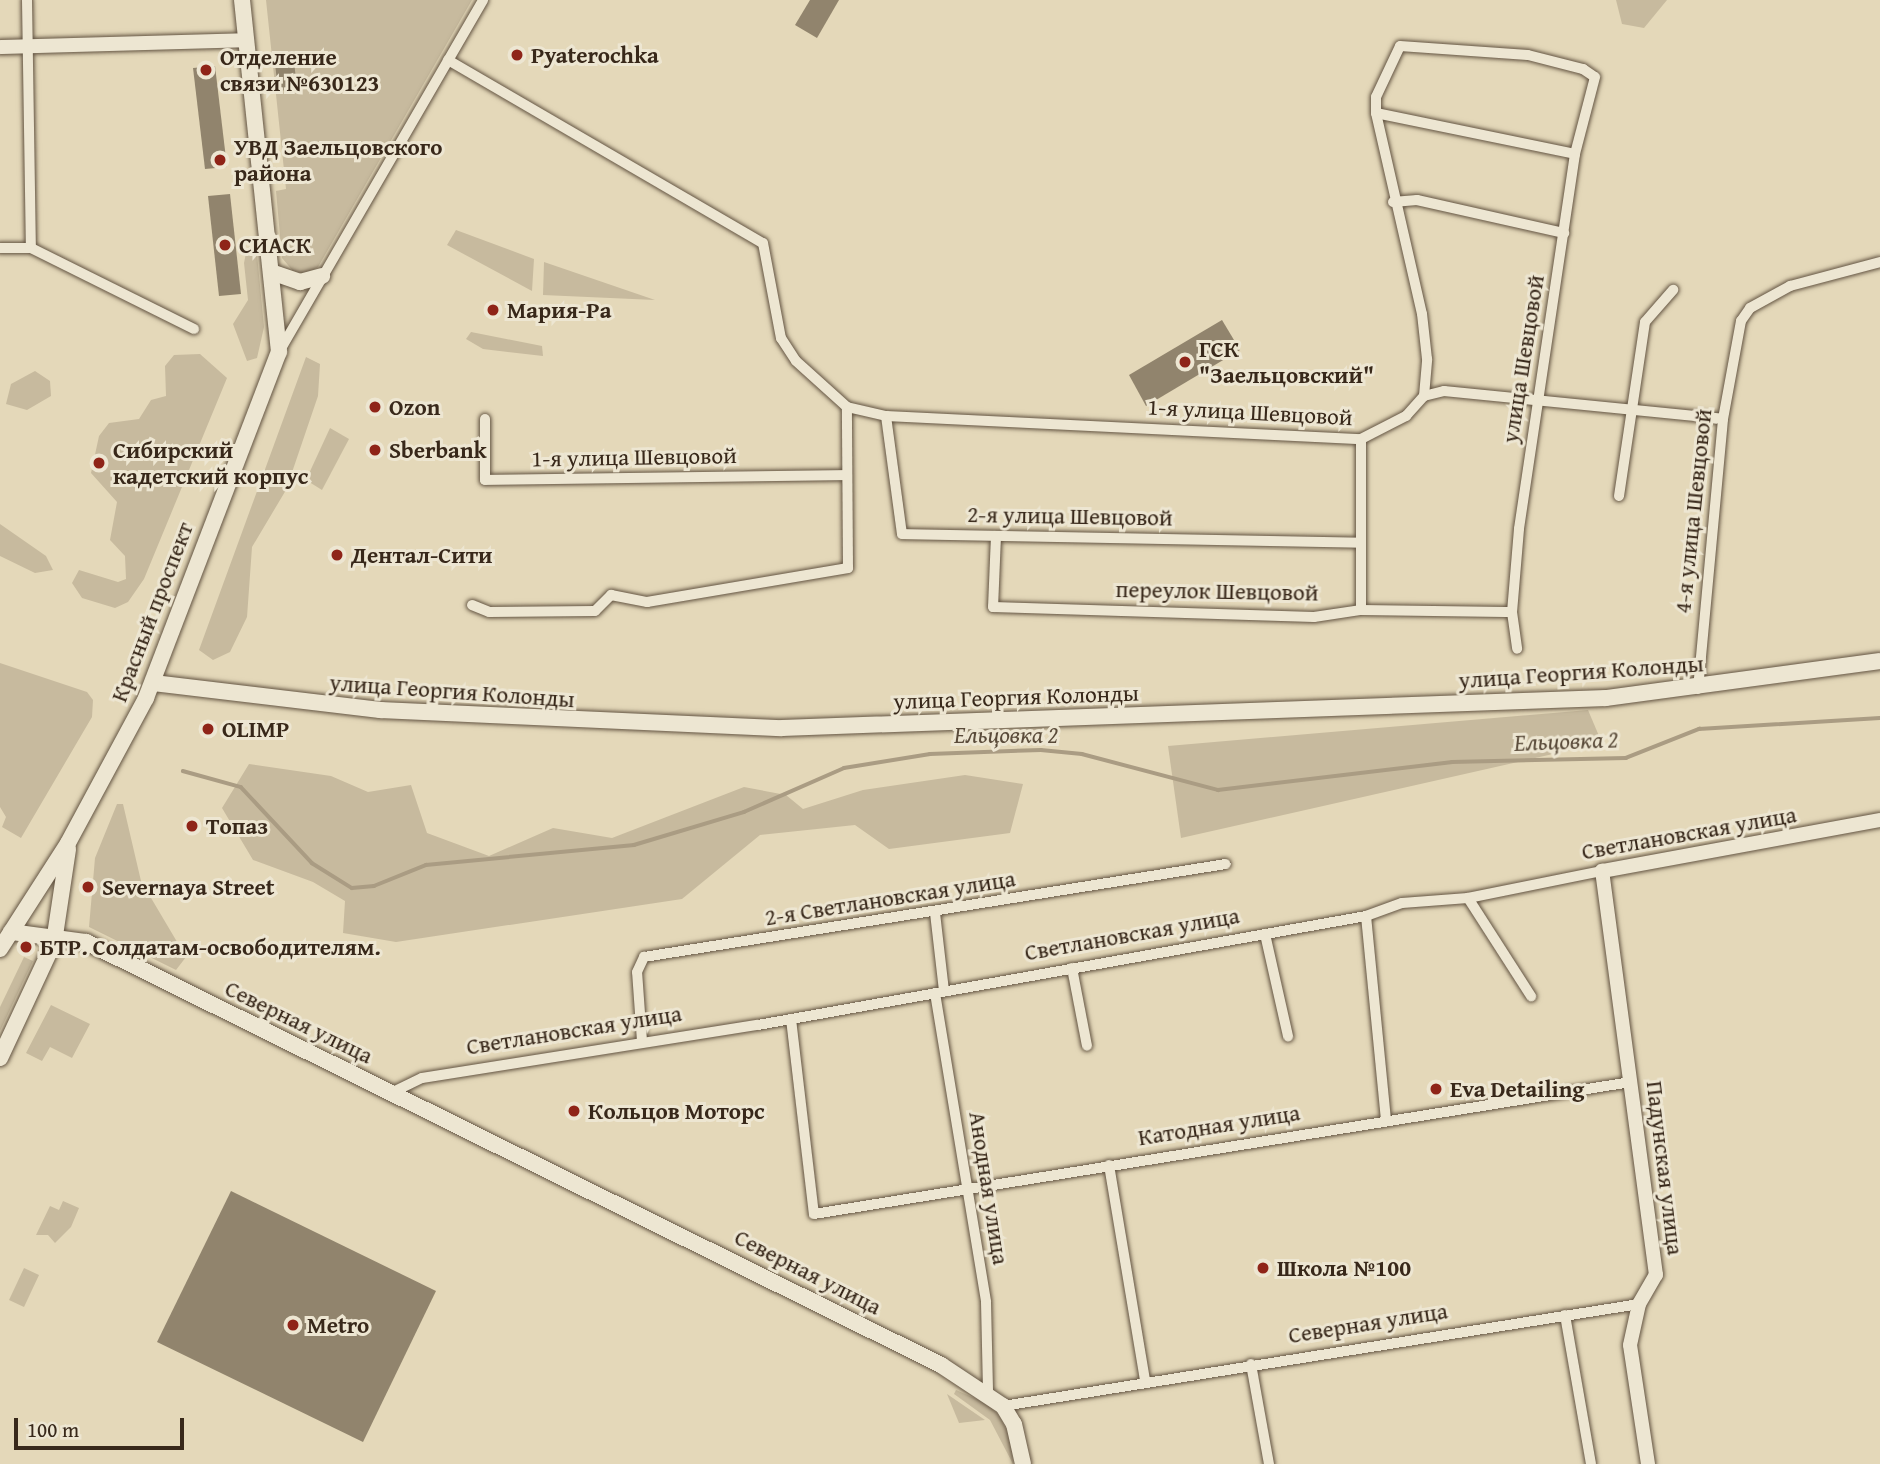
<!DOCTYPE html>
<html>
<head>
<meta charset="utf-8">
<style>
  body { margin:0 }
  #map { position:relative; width:1880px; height:1464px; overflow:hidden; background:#e4d8b9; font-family:"Gentium Book Plus",serif }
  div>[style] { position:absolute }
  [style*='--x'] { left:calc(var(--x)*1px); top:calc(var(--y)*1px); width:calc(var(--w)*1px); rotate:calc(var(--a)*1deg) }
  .green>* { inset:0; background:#c7ba9e }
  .stream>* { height:3.5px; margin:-1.75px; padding:0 1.75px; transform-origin:1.75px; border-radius:1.75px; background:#aa9c83 }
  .building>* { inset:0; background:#91846d }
  .roads { filter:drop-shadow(0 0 2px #635442) drop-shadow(0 0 2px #635442) }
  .minor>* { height:10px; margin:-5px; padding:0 5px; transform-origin:5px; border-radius:5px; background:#ede6d2 }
  .tertiary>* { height:14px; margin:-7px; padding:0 7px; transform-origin:7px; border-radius:7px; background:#ede6d2 }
  .secondary>* { height:16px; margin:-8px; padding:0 8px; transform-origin:8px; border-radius:8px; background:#ede6d2 }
  .dots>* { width:19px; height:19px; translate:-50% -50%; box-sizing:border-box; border:4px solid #ede6d2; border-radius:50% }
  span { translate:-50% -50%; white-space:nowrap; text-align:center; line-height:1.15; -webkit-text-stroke:6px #ede6d2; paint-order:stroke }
  .poi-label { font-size:23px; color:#38281a; font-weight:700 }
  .left { translate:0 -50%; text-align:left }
  .street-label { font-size:23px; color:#38281a }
  .water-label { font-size:24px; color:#5a4b3a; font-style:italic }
  .scale { position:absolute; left:14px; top:1418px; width:170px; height:32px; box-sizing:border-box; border:4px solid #38281a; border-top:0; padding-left:9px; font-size:21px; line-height:24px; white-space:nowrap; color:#38281a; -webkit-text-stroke:5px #ede6d2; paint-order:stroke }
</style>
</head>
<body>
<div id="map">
  <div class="green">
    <div style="clip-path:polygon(266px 0,472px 0,318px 267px,306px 274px,293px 271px,282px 258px,276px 191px,286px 189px)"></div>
    <div style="clip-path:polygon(1616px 0,1667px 0,1644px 28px,1622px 24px)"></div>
    <div style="clip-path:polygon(456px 230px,534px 259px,532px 291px,447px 245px)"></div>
    <div style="clip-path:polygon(256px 244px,264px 327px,257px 358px,247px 361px,233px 324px,248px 300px,244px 263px,247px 248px)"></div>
    <div style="clip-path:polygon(544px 262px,655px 300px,543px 295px)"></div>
    <div style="clip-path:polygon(471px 332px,542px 346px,543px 356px,483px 349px,466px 339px)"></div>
    <div style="clip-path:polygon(200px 354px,227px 378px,144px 579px,128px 602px,115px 608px,82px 598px,72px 583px,79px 570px,118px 582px,126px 579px,125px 556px,110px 540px,117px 502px,91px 473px,99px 436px,109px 423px,139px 419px,151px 400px,166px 396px,165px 366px,174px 355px)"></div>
    <div style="clip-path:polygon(306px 357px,320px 364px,318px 396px,286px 490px,252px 547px,247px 617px,230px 652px,213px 660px,199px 650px)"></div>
    <div style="clip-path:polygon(35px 371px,50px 381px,51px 396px,27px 410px,6px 404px,11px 384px)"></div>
    <div style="clip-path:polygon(330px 428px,349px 439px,322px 490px,306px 480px)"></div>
    <div style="clip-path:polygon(0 524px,46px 556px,53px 570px,35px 573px,0 556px)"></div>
    <div style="clip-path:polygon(0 663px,87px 692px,93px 700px,92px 717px,21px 838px,2px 827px,6px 817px,0 807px)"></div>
    <div style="clip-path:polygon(1588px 710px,1602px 743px,1181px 838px,1168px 746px)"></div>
    <div style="clip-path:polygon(249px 764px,331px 776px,368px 792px,411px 785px,427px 833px,489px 856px,553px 828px,612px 838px,744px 787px,786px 795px,803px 809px,863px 790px,965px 775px,1023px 784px,1010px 833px,889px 849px,855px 825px,760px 835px,682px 899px,396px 942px,343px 933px,345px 901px,313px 882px,253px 860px,222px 808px)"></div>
    <div style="clip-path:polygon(117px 804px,123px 804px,141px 881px,186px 957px,176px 970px,89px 927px,95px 858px)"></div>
    <div style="clip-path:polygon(24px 957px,33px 961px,0 1031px,0 1007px)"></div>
    <div style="clip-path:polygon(51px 1005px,90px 1024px,72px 1058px,50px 1047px,42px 1061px,26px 1053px)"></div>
    <div style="clip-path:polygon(63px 1201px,79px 1208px,71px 1227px,55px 1243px,48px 1235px,36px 1235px,50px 1206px,59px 1210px)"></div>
    <div style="clip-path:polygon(24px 1268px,39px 1275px,24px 1307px,9px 1300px)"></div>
    <div style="clip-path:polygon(956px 1390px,988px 1404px,1000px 1417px,1011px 1439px,1013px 1464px,990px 1420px,954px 1394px)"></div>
    <div style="clip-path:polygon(947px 1394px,985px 1420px,959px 1423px)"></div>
  </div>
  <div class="stream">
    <div style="--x:183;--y:771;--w:60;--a:15.4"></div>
    <div style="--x:241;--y:787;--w:104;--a:46.9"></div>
    <div style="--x:312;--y:863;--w:47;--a:32"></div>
    <div style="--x:352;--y:888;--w:22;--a:-5"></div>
    <div style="--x:374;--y:886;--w:56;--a:-22"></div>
    <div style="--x:426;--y:865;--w:209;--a:-5.5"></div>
    <div style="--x:634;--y:845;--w:115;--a:-16.7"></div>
    <div style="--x:744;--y:812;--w:109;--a:-23.7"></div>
    <div style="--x:844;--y:768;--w:87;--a:-9.2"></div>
    <div style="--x:930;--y:754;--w:111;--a:-2.1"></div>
    <div style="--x:1041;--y:750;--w:41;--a:5.6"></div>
    <div style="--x:1082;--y:754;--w:141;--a:14.8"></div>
    <div style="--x:1218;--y:790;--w:236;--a:-6.8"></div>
    <div style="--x:1452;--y:762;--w:174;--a:-1.3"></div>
    <div style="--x:1626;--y:758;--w:79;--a:-21.7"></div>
    <div style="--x:1699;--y:729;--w:181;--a:-3.5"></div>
  </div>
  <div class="building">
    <div style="clip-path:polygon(810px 0,839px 0,817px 38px,795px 25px)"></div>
    <div style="clip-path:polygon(294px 61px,297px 89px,278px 91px,275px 63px)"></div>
    <div style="clip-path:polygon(215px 66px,227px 167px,205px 169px,193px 68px)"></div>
    <div style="clip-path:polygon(230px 194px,241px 294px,219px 296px,208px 196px)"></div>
    <div style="clip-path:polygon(1222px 320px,1240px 350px,1146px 406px,1129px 375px)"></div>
    <div style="clip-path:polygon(231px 1191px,436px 1291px,363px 1442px,157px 1342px)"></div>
  </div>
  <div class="roads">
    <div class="minor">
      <div style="--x:27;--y:0;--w:248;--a:89.1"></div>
      <div style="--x:448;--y:60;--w:364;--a:30.2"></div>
      <div style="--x:763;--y:243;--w:97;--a:79.3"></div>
      <div style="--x:781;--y:338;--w:27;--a:57"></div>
      <div style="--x:796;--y:361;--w:69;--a:42"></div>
      <div style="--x:847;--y:407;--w:40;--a:13"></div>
      <div style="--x:886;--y:416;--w:476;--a:2.8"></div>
      <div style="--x:1361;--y:439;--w:51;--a:-27.1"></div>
      <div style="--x:1406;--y:416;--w:27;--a:-48"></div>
      <div style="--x:1424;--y:396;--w:21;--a:-14"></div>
      <div style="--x:1444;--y:391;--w:280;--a:5.7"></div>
      <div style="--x:1376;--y:113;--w:203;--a:11.6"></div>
      <div style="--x:1393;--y:202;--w:24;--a:-5"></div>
      <div style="--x:1417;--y:200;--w:151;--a:12.7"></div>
      <div style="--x:0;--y:248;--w:31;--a:0"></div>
      <div style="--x:31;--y:248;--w:182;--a:26.4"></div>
      <div style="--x:279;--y:352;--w:407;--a:-59.9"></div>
      <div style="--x:1424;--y:396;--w:37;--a:-85"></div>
      <div style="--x:1427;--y:359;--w:45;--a:-96.3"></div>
      <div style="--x:1422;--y:314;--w:206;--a:-102.9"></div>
      <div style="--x:1376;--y:113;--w:16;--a:-90"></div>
      <div style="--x:1376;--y:97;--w:56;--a:-64.8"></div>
      <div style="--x:1400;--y:46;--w:128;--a:4"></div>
      <div style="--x:1528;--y:55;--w:57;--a:14.3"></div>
      <div style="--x:1583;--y:69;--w:14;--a:34"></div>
      <div style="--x:1595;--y:77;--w:80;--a:104.6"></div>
      <div style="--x:1575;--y:154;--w:379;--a:98.5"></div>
      <div style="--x:1519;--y:529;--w:83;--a:94.8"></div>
      <div style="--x:1512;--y:612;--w:37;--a:82"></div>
      <div style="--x:886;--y:416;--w:119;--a:82.3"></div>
      <div style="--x:902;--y:534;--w:456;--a:1.1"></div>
      <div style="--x:485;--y:419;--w:61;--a:90"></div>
      <div style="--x:485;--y:480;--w:361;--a:-0.8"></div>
      <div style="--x:1361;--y:439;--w:171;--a:90"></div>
      <div style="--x:1619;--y:496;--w:176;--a:-81.5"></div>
      <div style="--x:1645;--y:322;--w:43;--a:-48.8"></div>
      <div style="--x:996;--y:536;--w:71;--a:92.4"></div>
      <div style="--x:993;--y:607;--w:321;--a:1.8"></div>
      <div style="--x:1314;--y:617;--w:48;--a:-8.5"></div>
      <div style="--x:1361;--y:610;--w:151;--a:0.8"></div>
      <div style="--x:472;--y:605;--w:18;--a:22"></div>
      <div style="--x:489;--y:612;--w:106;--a:-0.5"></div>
      <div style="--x:595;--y:611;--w:23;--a:-45"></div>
      <div style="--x:611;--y:595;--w:37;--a:11"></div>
      <div style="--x:647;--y:602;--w:204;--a:-9.6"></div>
      <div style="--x:848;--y:568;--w:161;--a:-90.4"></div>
      <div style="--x:1698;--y:689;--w:271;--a:-84.7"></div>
      <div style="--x:1723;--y:419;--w:100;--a:-79.6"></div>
      <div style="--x:1741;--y:321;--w:16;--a:-55"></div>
      <div style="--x:1750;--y:308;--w:46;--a:-28.8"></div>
      <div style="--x:1790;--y:286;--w:93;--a:-14.9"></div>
      <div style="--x:1468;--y:898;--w:117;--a:57.3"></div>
      <div style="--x:935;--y:913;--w:79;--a:83.4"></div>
      <div style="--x:1366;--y:916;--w:205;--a:84.4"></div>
      <div style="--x:1265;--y:934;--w:105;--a:77.3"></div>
      <div style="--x:1072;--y:968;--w:79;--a:79.1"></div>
      <div style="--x:935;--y:993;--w:313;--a:80.6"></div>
      <div style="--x:986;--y:1302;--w:89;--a:88.7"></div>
      <div style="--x:791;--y:1019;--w:196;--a:83.3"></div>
      <div style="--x:814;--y:1214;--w:828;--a:-9.18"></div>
      <div style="--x:642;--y:1041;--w:69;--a:-94.1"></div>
      <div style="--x:637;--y:972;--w:17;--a:-65"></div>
      <div style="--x:644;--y:957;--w:589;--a:-9.08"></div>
      <div style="--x:393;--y:1092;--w:32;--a:-26"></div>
      <div style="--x:422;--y:1078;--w:340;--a:-9"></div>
      <div style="--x:758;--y:1025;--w:618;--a:-10.16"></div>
      <div style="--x:1366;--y:916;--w:38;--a:-20"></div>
      <div style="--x:1402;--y:903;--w:66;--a:-4.3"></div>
      <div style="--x:1468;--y:898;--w:137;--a:-11.4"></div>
      <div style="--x:1109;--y:1165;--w:219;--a:80.5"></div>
      <div style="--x:1565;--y:1315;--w:151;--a:80.1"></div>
      <div style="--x:1251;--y:1364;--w:102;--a:79.8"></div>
      <div style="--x:1003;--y:1406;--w:644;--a:-9.11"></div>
    </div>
    <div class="tertiary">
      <div style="--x:0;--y:47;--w:246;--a:-1.6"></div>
      <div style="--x:1648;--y:1464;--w:120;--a:-98.6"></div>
      <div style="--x:1630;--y:1345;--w:42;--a:-77.6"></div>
      <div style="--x:1639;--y:1304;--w:34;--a:-60"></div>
      <div style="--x:1656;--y:1275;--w:408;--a:-97.6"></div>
      <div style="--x:1602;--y:871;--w:283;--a:-10.4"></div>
    </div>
    <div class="secondary">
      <div style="--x:274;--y:273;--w:28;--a:19"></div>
      <div style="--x:300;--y:282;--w:23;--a:-15"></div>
      <div style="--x:153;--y:683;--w:229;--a:6.8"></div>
      <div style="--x:380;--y:710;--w:402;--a:2.6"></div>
      <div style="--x:782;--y:728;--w:825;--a:-2.09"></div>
      <div style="--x:1606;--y:698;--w:276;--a:-7.7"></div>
      <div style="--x:11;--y:932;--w:76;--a:7.6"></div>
      <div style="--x:86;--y:942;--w:954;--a:26.32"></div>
      <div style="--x:941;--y:1365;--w:74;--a:33.5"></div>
      <div style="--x:1003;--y:1406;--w:21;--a:59"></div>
      <div style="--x:1014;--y:1424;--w:41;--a:77.3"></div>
      <div style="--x:0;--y:949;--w:126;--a:-57.3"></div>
      <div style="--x:68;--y:843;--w:165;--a:-61.7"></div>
      <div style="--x:146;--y:698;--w:371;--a:-69"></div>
      <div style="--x:279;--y:352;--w:354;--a:-96"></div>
      <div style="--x:0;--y:1058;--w:128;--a:-65"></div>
      <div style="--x:54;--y:942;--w:94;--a:-81.4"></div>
    </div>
  </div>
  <div class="dots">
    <div style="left:517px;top:55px;background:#8f2418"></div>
    <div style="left:206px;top:70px;background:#8f2418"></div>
    <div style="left:220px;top:160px;background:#8f2418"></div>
    <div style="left:225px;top:245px;background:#8f2418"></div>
    <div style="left:493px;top:310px;background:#8f2418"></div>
    <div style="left:1185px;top:362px;background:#8f2418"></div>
    <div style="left:375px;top:407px;background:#8f2418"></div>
    <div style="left:375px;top:450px;background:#8f2418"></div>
    <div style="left:99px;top:463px;background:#8f2418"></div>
    <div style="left:337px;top:555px;background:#8f2418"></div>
    <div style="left:208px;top:729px;background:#8f2418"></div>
    <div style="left:192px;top:826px;background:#8f2418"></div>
    <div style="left:88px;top:887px;background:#8f2418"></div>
    <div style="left:26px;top:947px;background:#8f2418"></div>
    <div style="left:1436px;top:1089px;background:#8f2418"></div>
    <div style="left:574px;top:1111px;background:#8f2418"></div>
    <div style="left:1263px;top:1268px;background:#8f2418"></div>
    <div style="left:293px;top:1325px;background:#8f2418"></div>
  </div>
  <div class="poi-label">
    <span class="left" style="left:531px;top:55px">Pyaterochka</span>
    <span class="left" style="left:220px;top:70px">Отделение<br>связи №630123</span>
    <span class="left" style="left:234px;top:160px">УВД Заельцовского<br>района</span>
    <span class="left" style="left:239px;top:245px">СИАСК</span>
    <span class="left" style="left:507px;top:310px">Мария-Ра</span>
    <span class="left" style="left:1199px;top:362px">ГСК<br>"Заельцовский"</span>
    <span class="left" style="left:389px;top:407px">Ozon</span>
    <span class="left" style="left:113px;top:463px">Сибирский<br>кадетский корпус</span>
    <span class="left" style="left:389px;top:450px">Sberbank</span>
    <span class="left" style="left:351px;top:555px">Дентал-Сити</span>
    <span class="left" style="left:222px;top:729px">OLIMP</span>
    <span class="left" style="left:206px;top:826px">Топаз</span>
    <span class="left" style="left:102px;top:887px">Severnaya Street</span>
    <span class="left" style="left:40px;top:947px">БТР. Солдатам-освободителям.</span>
    <span class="left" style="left:1450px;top:1089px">Eva Detailing</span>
    <span class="left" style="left:588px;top:1111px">Кольцов Моторс</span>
    <span class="left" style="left:1277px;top:1268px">Школа №100</span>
    <span class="left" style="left:307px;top:1325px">Metro</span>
  </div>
  <div class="street-label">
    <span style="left:1523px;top:359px;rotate:-81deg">улица Шевцовой</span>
    <span style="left:1250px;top:412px;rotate:3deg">1-я улица Шевцовой</span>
    <span style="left:634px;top:457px;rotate:-1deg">1-я улица Шевцовой</span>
    <span style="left:1693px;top:511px;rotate:-84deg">4-я улица Шевцовой</span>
    <span style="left:1070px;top:516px;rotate:1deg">2-я улица Шевцовой</span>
    <span style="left:1217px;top:591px;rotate:1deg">переулок Шевцовой</span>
    <span style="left:152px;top:612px;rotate:-69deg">Красный проспект</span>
    <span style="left:1581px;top:672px;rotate:-4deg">улица Георгия Колонды</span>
    <span style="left:452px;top:691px;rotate:4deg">улица Георгия Колонды</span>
    <span style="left:1016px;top:697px;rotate:-2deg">улица Георгия Колонды</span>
    <span style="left:1689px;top:833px;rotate:-10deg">Светлановская улица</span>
    <span style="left:890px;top:898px;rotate:-9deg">2-я Светлановская улица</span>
    <span style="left:1132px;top:934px;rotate:-10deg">Светлановская улица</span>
    <span style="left:299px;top:1022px;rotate:26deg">Северная улица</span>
    <span style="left:574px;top:1030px;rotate:-9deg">Светлановская улица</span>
    <span style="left:1219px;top:1125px;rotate:-9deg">Катодная улица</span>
    <span style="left:1665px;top:1168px;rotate:83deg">Падунская улица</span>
    <span style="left:989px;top:1188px;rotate:81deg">Анодная улица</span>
    <span style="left:808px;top:1272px;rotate:27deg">Северная улица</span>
    <span style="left:1368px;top:1323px;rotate:-9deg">Северная улица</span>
  </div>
  <div class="water-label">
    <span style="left:1006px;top:735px">Ельцовка 2</span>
    <span style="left:1566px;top:741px;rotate:-2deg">Ельцовка 2</span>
  </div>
  <div class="scale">100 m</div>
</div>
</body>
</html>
